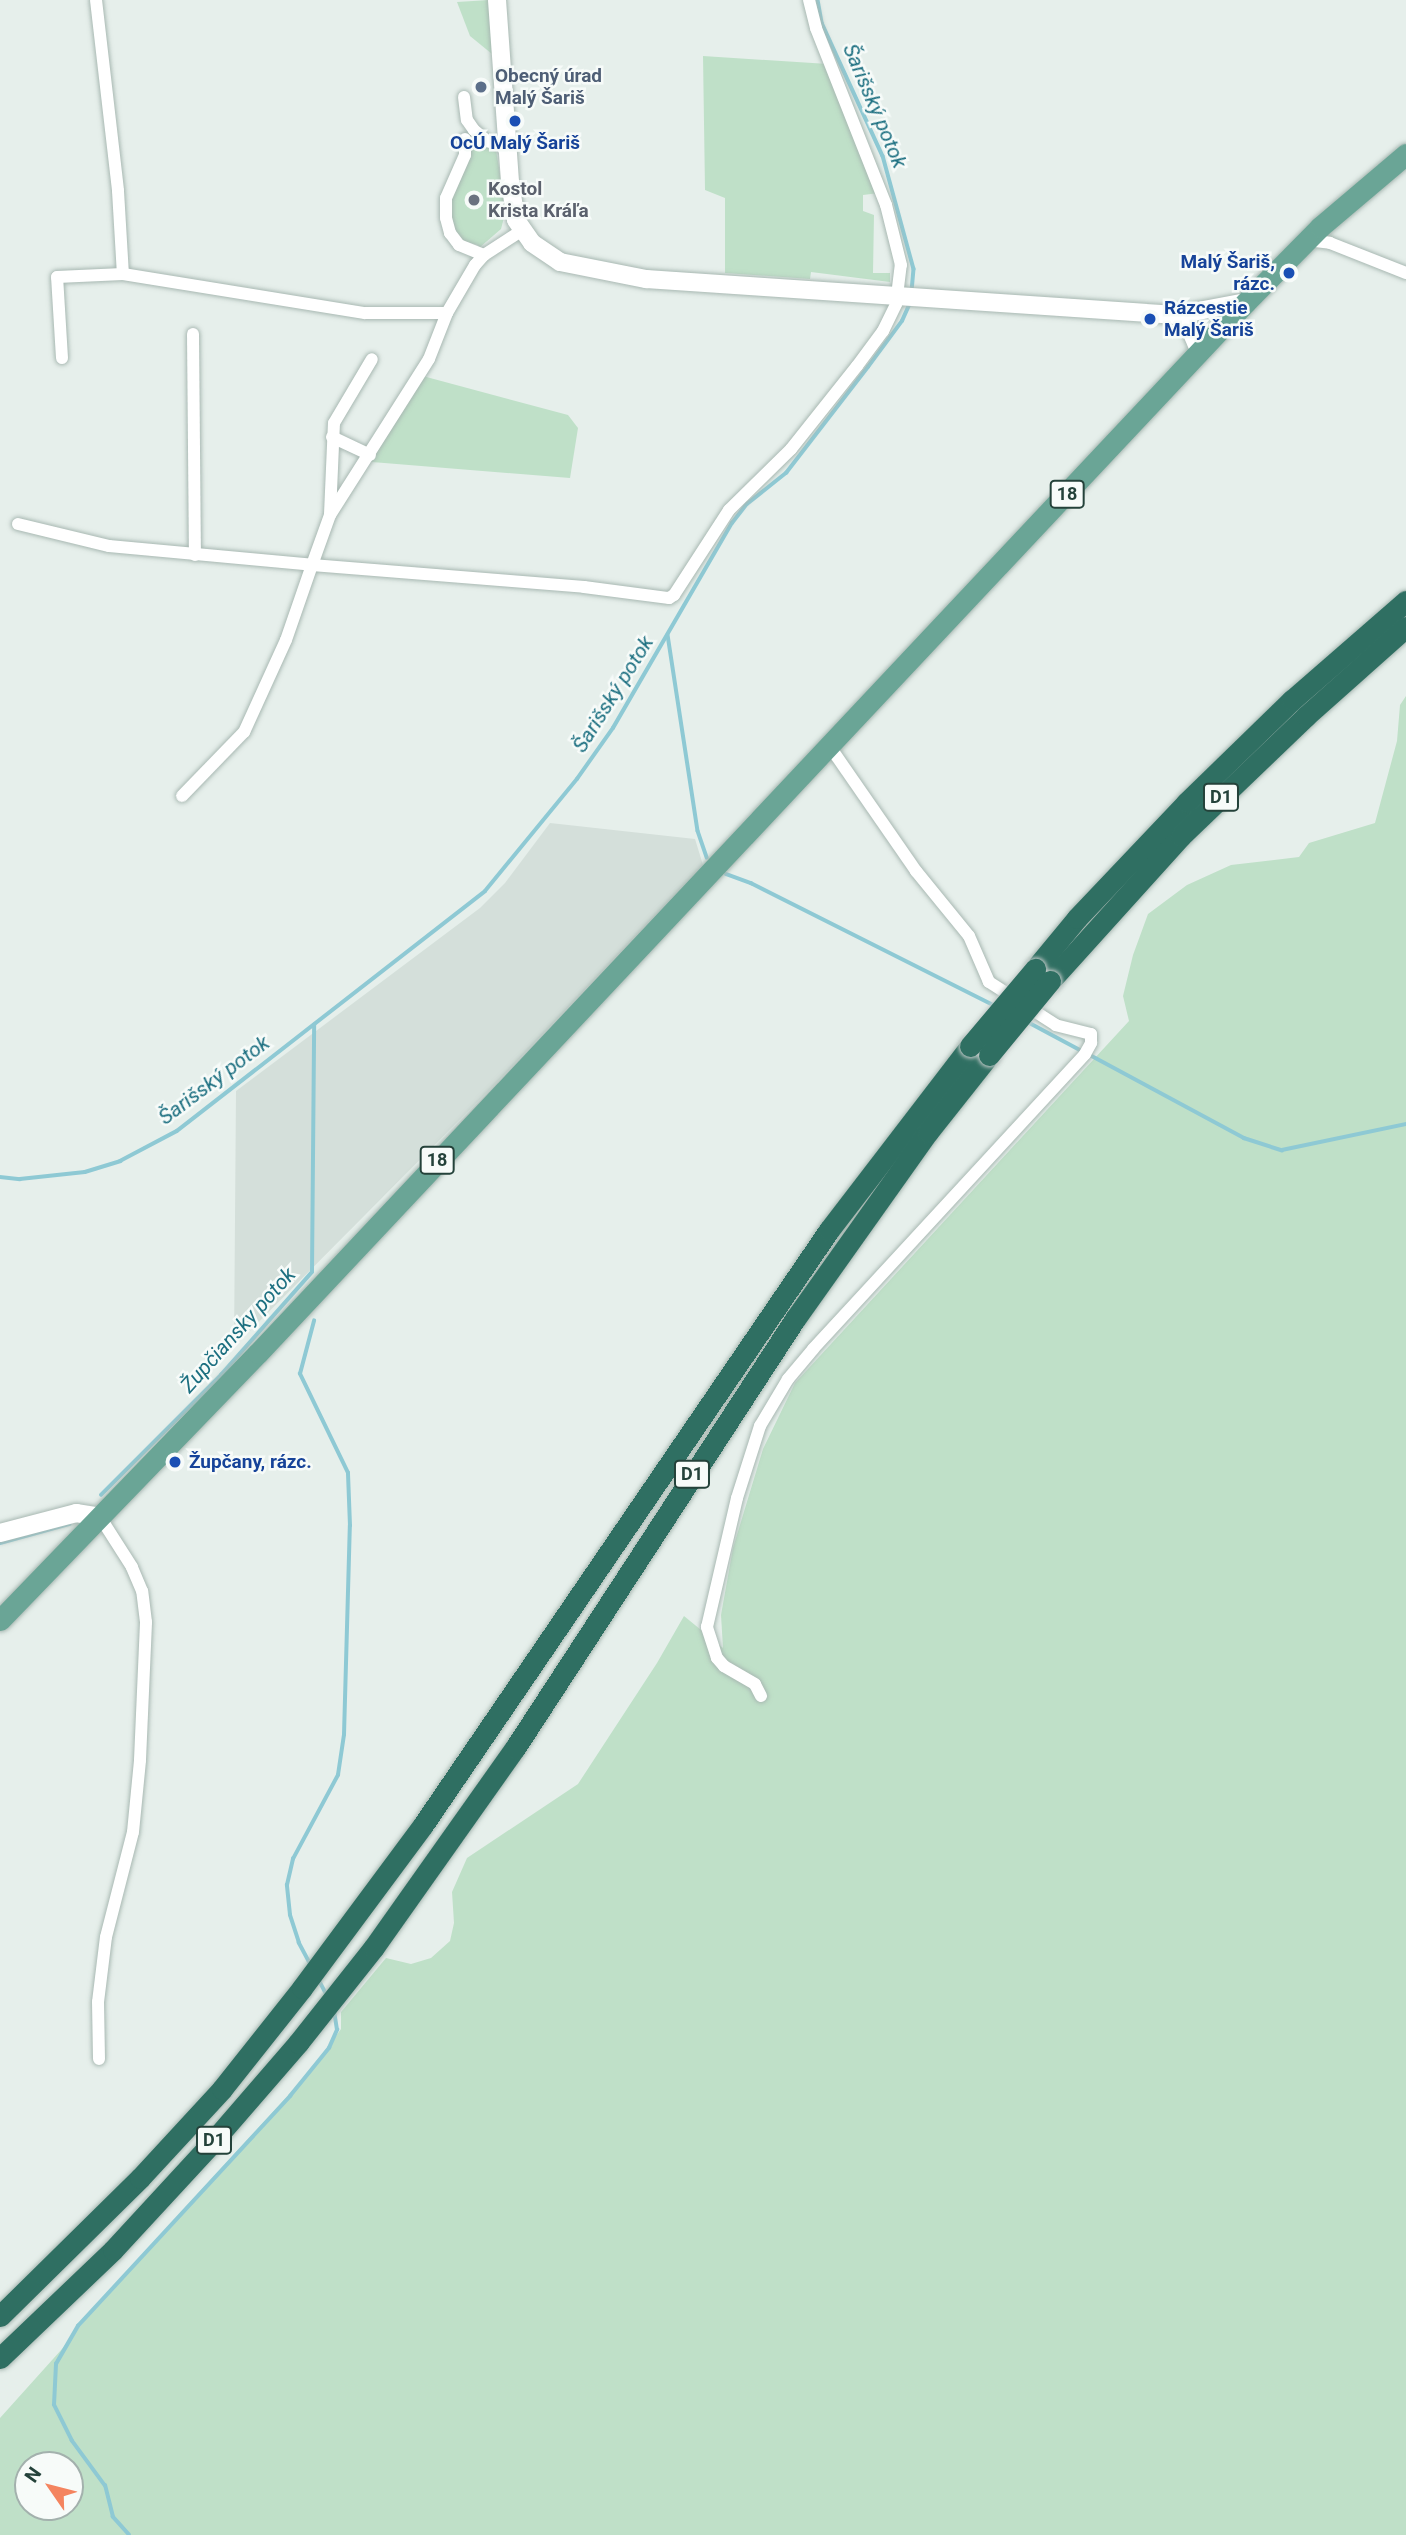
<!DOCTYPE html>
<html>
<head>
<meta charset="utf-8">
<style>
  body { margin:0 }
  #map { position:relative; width:1406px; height:2535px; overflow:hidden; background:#e6efeb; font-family:Roboto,sans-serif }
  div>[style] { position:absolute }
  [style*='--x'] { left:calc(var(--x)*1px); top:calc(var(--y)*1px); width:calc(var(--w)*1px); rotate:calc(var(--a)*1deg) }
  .built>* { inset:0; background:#d4dfda }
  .green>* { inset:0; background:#bfe0c8 }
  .stream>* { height:3.5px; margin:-1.75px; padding:0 1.75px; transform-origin:1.75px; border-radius:1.75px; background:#8ec9d4 }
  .roads { filter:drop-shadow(0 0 2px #a8b8b2) drop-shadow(0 0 2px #a8b8b2) }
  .street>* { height:12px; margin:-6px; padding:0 6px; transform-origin:6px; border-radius:6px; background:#fff }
  .secondary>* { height:18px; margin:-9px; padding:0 9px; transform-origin:9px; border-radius:9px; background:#fff }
  .primary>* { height:21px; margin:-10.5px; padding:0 10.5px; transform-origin:10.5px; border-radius:10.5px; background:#6aa596 }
  .highway>* { height:21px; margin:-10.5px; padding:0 10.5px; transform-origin:10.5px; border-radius:10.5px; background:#2f6f62 }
  .bridges { filter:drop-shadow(0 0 2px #c2cac8) drop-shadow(0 0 2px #c2cac8) }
  .highway-bridge>* { height:21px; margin:-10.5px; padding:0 10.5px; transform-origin:10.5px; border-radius:10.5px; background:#2f6f62 }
  .dots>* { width:19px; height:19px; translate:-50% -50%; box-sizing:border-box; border:4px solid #f7fbf9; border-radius:50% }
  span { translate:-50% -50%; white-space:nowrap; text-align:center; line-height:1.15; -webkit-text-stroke:5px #f7fbf9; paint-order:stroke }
  .shield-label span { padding:2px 5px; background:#f7fbf9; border:2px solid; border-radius:5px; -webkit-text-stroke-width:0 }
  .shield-label { font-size:18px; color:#24423a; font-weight:700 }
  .service-label { font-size:19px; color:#4e5e75; font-weight:700 }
  .left { translate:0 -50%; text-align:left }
  .transit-label { font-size:19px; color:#164399; font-weight:700 }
  .right { translate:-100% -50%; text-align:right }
  .worship-label { font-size:19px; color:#5b616d; font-weight:700 }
  .water-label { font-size:21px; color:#1c6f80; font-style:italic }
  .north { position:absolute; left:14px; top:2451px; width:70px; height:70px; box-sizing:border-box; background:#f7fbf9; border:2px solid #a3b1ad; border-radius:50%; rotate:305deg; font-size:19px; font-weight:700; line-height:28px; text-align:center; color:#24423a }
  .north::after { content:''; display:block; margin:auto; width:24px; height:32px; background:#f4845f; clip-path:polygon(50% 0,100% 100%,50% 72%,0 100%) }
</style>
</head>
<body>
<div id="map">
  <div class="built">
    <div style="clip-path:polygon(550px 823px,695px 839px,703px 865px,499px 1080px,234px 1347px,236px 1091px,480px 908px,505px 883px)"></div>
  </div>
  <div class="green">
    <div style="clip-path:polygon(489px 0,492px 54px,470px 36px,457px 2px)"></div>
    <div style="clip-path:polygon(703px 56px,828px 64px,879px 193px,863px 195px,863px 211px,874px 215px,873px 273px,890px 273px,890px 282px,811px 272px,810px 279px,725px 273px,725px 198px,705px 190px)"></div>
    <div style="clip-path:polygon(467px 126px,480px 140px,496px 150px,506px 210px,501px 229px,479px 248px,478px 245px,460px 240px,452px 221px,452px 196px,469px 157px)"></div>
    <div style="clip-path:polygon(419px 375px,568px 415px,578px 428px,570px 478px,372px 462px,371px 454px)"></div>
    <div style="clip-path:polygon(evenodd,1406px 696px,1406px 2535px,0 2535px,0 2418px,62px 2349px,106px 2294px,305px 2077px,341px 2029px,341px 2012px,386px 1958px,411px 1964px,431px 1958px,450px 1941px,454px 1923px,452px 1892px,467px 1858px,578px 1784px,657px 1663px,684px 1616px,723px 1648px,721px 1615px,733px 1548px,763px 1449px,795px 1383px,1129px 1021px,1123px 996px,1133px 955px,1148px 914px,1187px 885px,1231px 865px,1299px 857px,1309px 843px,1375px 823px,1397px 741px,1400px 705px,1406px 696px,28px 2465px,70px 2465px,70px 2507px,28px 2507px,28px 2465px)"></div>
  </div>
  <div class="stream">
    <div style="--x:818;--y:0;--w:23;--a:80"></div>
    <div style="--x:822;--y:23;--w:146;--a:65.4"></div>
    <div style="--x:883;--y:156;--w:117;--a:74.7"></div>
    <div style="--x:914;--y:269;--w:23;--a:95"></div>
    <div style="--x:668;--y:635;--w:198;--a:81.3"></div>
    <div style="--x:698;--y:831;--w:28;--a:71"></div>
    <div style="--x:726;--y:874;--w:27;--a:20"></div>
    <div style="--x:751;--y:883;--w:272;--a:26.7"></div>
    <div style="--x:1026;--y:1021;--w:61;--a:28.2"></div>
    <div style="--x:1092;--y:1056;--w:173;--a:28.3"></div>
    <div style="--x:1244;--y:1138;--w:40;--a:18"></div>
    <div style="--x:1282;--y:1150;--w:127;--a:-11.8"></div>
    <div style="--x:0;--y:1177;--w:20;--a:6"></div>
    <div style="--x:20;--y:1179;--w:65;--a:-6.1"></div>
    <div style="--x:85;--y:1172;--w:37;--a:-17"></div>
    <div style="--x:120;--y:1161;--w:64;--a:-27.8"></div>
    <div style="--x:177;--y:1131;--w:390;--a:-37.9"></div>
    <div style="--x:485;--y:891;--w:145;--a:-50.6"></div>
    <div style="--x:577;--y:779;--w:62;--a:-54.8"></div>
    <div style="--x:613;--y:728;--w:237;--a:-59.9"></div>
    <div style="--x:732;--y:523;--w:24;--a:-52"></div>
    <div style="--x:747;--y:504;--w:50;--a:-38.5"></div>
    <div style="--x:786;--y:473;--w:134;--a:-52.3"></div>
    <div style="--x:868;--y:367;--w:57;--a:-53.5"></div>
    <div style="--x:902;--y:321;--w:20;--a:-66"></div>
    <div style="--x:101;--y:1495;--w:170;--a:-45"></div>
    <div style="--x:221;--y:1375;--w:137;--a:-48.5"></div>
    <div style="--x:312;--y:1272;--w:247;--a:-89.5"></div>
    <div style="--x:0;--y:1543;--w:72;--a:-15.4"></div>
    <div style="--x:311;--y:1966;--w:26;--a:-118"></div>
    <div style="--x:299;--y:1943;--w:29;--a:-108"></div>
    <div style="--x:290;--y:1915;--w:30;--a:-96"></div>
    <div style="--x:287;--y:1885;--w:27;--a:-77"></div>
    <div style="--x:293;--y:1859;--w:95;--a:-61.8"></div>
    <div style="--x:338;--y:1775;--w:40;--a:-81.5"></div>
    <div style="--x:344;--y:1735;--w:209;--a:-88.4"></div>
    <div style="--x:350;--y:1526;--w:53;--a:-92.2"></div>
    <div style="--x:348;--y:1473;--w:110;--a:-115.9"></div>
    <div style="--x:300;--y:1374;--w:55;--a:-75.2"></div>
    <div style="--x:318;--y:1978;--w:17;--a:62"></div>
    <div style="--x:129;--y:2535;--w:24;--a:-132"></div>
    <div style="--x:113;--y:2517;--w:32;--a:-104"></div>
    <div style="--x:105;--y:2486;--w:56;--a:-126.3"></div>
    <div style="--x:72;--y:2441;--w:40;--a:-116.6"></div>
    <div style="--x:54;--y:2405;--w:41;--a:-87.2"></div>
    <div style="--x:56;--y:2364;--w:44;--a:-59.9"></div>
    <div style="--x:78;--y:2326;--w:313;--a:-47.3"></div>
    <div style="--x:290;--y:2096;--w:62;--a:-50.9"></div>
    <div style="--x:329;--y:2048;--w:20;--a:-66"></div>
    <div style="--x:337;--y:2030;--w:20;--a:-99"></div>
  </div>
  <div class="roads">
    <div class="street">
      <div style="--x:96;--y:0;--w:192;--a:83.4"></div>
      <div style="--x:118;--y:191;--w:83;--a:86.6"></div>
      <div style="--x:464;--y:97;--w:23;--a:83"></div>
      <div style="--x:467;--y:120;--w:12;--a:55"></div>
      <div style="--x:474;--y:130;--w:17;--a:40"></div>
      <div style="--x:487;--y:141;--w:21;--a:17"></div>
      <div style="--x:465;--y:139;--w:16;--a:90"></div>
      <div style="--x:465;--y:155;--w:47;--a:113.8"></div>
      <div style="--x:446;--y:198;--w:20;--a:90"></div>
      <div style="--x:446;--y:218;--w:16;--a:75"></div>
      <div style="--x:450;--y:233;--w:15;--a:53"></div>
      <div style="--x:459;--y:245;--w:27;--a:22"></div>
      <div style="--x:521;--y:231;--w:44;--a:147"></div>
      <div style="--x:484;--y:255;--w:13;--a:132"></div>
      <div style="--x:475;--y:265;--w:56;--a:120.3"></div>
      <div style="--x:447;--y:313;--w:49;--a:111.4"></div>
      <div style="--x:429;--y:359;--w:185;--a:122.4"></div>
      <div style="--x:330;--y:515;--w:53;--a:109.8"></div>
      <div style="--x:312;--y:565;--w:273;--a:4.6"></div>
      <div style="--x:584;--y:587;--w:86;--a:7.4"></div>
      <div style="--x:669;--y:598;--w:6;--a:-31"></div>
      <div style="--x:674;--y:595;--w:101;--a:-57.1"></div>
      <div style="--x:729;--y:510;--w:87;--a:-44.5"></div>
      <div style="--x:791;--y:449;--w:106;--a:-51.5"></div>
      <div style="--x:857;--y:366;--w:44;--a:-53.4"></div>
      <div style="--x:883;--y:331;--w:30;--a:-64"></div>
      <div style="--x:896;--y:304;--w:39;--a:-83"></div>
      <div style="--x:901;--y:265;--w:62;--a:-104"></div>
      <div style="--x:886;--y:205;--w:190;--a:-111.6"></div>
      <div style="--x:816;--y:28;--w:29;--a:-104"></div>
      <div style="--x:1307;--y:240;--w:23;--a:7"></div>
      <div style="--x:1330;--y:243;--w:82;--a:21.5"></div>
      <div style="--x:193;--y:334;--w:221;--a:89.5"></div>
      <div style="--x:62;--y:358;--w:81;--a:-93.5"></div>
      <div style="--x:57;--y:277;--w:66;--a:-2.6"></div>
      <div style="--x:123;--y:274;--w:245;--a:9.2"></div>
      <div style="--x:365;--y:313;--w:82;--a:0"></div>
      <div style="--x:332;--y:437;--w:42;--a:25.3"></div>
      <div style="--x:330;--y:514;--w:91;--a:-87.5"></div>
      <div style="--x:334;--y:423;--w:74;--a:-59.3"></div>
      <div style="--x:18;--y:524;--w:94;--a:13.6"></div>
      <div style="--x:109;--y:546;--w:204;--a:5.3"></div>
      <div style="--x:312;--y:565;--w:79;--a:109.1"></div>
      <div style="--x:286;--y:640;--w:101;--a:114.5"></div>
      <div style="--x:244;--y:732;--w:89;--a:134.1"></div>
      <div style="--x:761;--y:1696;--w:13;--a:-117"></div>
      <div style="--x:755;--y:1684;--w:36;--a:-150"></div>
      <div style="--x:724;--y:1666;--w:11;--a:-131"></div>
      <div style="--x:717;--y:1658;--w:33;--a:-108"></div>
      <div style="--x:707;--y:1627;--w:132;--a:-76.9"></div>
      <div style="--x:737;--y:1498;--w:76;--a:-72.3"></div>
      <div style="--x:760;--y:1426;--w:55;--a:-59.2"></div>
      <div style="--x:788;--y:1379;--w:39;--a:-50"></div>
      <div style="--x:813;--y:1349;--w:401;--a:-47.3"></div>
      <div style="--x:1085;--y:1054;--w:13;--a:-61"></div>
      <div style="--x:1091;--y:1043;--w:9;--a:-90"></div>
      <div style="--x:1091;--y:1034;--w:36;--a:-166"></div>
      <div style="--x:1056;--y:1025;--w:80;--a:-147.3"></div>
      <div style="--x:989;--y:982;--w:50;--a:-113.5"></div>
      <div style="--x:969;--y:936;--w:84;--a:-129.2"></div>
      <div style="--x:916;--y:871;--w:151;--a:-124.7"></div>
      <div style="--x:99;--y:2059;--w:57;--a:-91"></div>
      <div style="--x:98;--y:2002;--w:65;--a:-83"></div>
      <div style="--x:106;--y:1937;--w:108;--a:-75.6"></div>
      <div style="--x:133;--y:1832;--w:72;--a:-84.4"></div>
      <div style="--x:140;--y:1760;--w:138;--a:-87.5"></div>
      <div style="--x:146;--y:1622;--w:31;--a:-97"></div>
      <div style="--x:142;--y:1591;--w:26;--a:-113"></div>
      <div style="--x:132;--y:1567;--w:59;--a:-122.6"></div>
    </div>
    <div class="secondary">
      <div style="--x:497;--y:0;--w:182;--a:85.9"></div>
      <div style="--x:510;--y:182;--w:38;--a:81"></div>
      <div style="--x:516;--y:220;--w:28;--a:55"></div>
      <div style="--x:532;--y:243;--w:34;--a:34"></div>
      <div style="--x:560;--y:262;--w:88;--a:11.2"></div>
      <div style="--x:646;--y:279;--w:532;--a:3.88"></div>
      <div style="--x:1177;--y:315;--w:70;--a:-10.7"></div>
      <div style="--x:1177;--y:315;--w:21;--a:49"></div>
      <div style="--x:1191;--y:331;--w:23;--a:67"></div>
      <div style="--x:0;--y:1533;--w:79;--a:-14.7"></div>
      <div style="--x:76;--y:1513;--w:24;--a:9"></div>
    </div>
    <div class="primary">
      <div style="--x:0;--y:1620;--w:371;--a:-46"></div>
      <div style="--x:258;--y:1353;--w:1442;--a:-46.77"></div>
      <div style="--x:1246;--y:302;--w:105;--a:-45.4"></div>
      <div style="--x:1320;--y:227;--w:113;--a:-40.3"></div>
    </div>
    <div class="highway">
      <div style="--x:1035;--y:969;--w:66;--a:-50.5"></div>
      <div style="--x:1077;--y:918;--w:160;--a:-46.5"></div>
      <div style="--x:1187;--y:802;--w:146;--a:-44.2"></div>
      <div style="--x:1292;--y:700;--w:151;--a:-41"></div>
      <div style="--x:1050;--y:981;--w:195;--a:-47.9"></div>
      <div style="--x:1181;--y:836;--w:173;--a:-43.8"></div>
      <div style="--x:1306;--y:716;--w:134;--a:-41.7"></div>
      <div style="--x:0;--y:2316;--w:197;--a:-44.6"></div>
      <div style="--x:140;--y:2178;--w:121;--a:-47.3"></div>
      <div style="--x:222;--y:2089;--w:129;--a:-51.6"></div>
      <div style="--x:302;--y:1988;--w:203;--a:-53.4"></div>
      <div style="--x:423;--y:1825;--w:720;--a:-55.69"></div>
      <div style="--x:829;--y:1230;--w:232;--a:-52.5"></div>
      <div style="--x:0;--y:2358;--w:156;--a:-43.7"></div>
      <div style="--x:113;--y:2250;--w:140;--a:-47.3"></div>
      <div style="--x:208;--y:2147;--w:138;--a:-49.1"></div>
      <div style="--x:298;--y:2043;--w:122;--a:-51.6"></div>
      <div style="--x:374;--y:1947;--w:244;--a:-54.7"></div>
      <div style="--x:515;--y:1748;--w:512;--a:-56.87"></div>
      <div style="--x:795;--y:1319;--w:229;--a:-54.6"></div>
      <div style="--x:928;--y:1132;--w:98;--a:-51.6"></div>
    </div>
  </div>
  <div class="bridges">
    <div class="highway-bridge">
      <div style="--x:970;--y:1046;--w:101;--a:-49.8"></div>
      <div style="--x:989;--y:1055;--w:96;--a:-50.5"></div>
    </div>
  </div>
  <div class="dots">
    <div style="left:481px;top:87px;background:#5c6f8a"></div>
    <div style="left:515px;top:121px;background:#1a4fb4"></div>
    <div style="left:474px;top:200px;background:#6b7280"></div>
    <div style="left:1289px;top:273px;background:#1a4fb4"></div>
    <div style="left:1150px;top:319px;background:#1a4fb4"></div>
    <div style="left:175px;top:1462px;background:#1a4fb4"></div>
  </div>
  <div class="shield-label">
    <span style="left:1067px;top:494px">18</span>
    <span style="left:1221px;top:797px">D1</span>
    <span style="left:437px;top:1160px">18</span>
    <span style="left:692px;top:1474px">D1</span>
    <span style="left:214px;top:2140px">D1</span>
  </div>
  <div class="service-label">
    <span class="left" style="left:495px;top:87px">Obecný úrad<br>Malý Šariš</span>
  </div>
  <div class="transit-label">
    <span style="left:515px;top:143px">OcÚ Malý Šariš</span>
    <span class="right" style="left:1275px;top:273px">Malý Šariš,<br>rázc.</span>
    <span class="left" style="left:1164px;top:319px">Rázcestie<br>Malý Šariš</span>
    <span class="left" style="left:189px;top:1462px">Župčany, rázc.</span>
  </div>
  <div class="worship-label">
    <span class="left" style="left:488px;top:200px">Kostol<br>Krista Kráľa</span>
  </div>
  <div class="water-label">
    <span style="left:875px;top:106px;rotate:67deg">Šarišský potok</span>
    <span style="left:613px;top:694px;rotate:-58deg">Šarišský potok</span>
    <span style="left:214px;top:1080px;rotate:-37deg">Šarišský potok</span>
    <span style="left:238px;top:1330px;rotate:-48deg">Župčiansky potok</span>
  </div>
  <div class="north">N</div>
</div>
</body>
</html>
